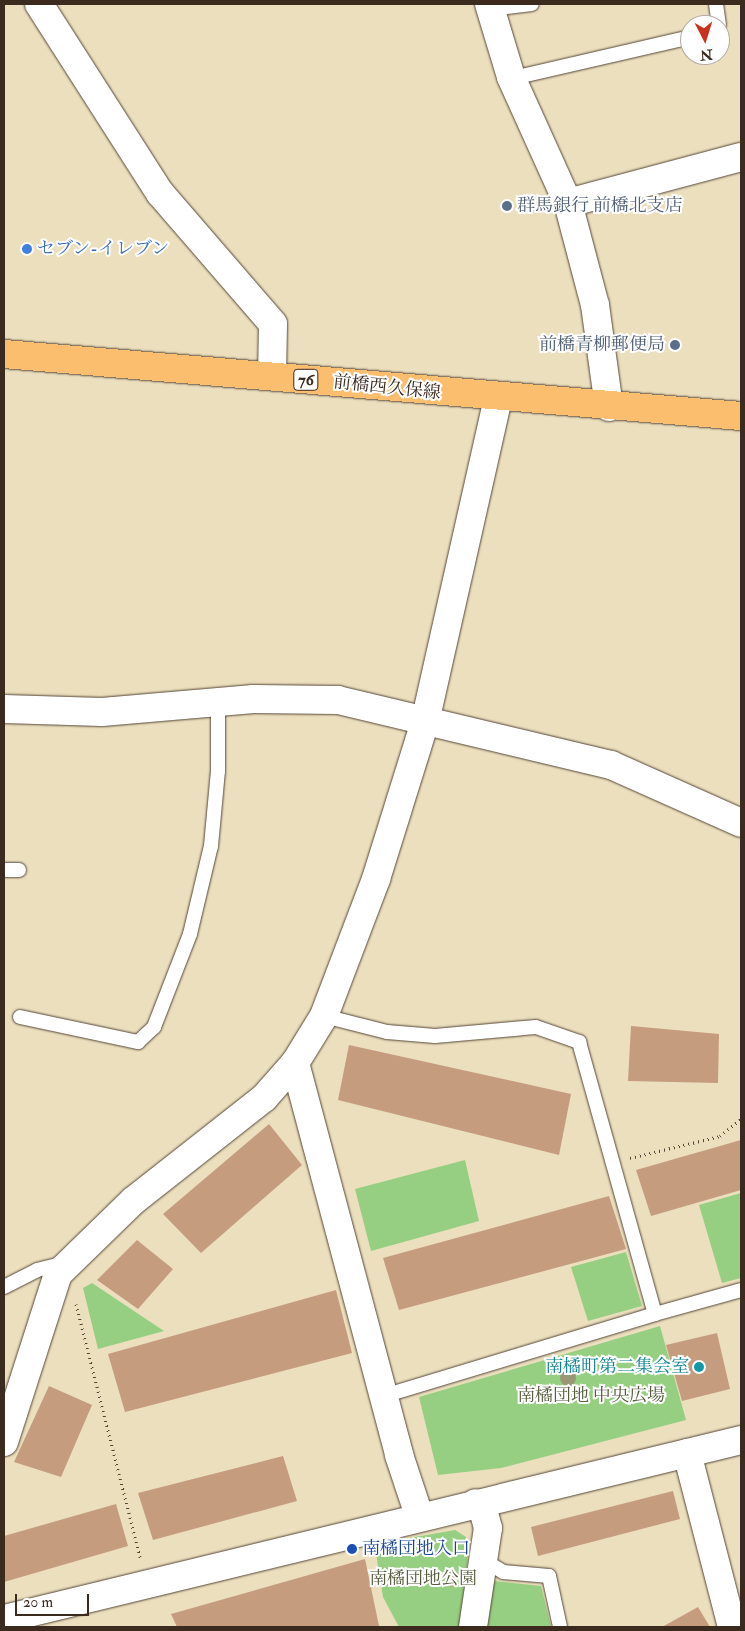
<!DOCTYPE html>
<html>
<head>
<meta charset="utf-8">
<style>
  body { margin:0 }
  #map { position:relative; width:745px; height:1631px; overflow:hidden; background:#ebdfbe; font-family:"IM FELL Double Pica","Noto Serif JP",serif }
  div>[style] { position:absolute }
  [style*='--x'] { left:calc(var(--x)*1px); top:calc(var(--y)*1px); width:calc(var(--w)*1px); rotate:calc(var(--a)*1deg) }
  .green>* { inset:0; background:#96cf81 }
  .building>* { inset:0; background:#c69c7f }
  .path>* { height:3px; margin-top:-1.5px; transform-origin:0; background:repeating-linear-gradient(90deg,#554536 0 1px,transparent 0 5px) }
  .roads { filter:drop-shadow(0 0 1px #554536) drop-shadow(0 0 1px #554536) }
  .service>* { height:14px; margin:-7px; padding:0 7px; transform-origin:7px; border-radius:7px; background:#fff }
  .minor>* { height:28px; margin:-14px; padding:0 14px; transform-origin:14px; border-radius:14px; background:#fff }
  .primary>* { height:28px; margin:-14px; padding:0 14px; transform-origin:14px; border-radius:14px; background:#fbbd6e }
  .trees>* { width:16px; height:16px; margin:-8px; border-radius:50%; background:#999776 }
  .dots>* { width:14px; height:14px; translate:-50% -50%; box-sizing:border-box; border:2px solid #fff; border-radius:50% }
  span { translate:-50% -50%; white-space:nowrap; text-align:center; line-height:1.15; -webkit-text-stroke:4px #fff; paint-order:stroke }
  .shield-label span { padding:1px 4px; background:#fff; border:1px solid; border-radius:4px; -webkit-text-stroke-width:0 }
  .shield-label { font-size:16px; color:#3b2a1e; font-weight:700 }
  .service-label { font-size:18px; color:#4e5e75 }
  .left { translate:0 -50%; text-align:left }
  .right { translate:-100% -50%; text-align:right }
  .shop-label { font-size:18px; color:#366cbe }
  .street-label { font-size:18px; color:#3b2a1e }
  .culture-label { font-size:18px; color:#0d838f }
  .park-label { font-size:18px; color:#565c3c }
  .transit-label { font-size:18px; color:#164399 }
  .frame { position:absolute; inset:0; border:5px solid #3b2a1e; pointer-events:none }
  .north { position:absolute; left:680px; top:15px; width:50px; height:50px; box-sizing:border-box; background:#fff; border:1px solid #b1aaa5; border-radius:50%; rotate:175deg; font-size:14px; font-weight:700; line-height:20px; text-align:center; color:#3b2a1e }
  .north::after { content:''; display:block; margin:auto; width:18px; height:22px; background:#c8321e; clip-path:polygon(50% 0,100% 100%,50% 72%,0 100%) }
  .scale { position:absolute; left:15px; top:1594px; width:74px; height:22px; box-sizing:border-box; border:2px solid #3b2a1e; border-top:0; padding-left:6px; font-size:15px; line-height:18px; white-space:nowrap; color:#3b2a1e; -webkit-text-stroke:4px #fff; paint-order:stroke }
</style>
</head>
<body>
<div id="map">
  <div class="green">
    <div style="clip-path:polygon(465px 1160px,479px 1221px,371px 1251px,355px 1189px)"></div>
    <div style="clip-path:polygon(741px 1193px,741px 1278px,722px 1283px,699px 1205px)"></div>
    <div style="clip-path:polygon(626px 1252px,642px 1306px,588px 1321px,571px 1267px)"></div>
    <div style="clip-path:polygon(92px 1283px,164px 1331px,98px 1349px,83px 1288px)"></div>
    <div style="clip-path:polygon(660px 1326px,686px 1420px,501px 1468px,438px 1475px,419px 1397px)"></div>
    <div style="clip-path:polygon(455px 1530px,466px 1537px,468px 1553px,460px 1627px,399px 1627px,383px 1597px,376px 1553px,398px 1540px)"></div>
    <div style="clip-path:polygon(494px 1581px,541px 1586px,551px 1627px,486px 1627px)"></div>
  </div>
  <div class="building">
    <div style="clip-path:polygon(631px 1026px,719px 1034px,718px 1083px,628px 1081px)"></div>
    <div style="clip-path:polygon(349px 1045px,571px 1094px,559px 1155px,338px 1100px)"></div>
    <div style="clip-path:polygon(269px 1124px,302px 1165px,201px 1253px,163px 1214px)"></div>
    <div style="clip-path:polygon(741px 1140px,741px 1190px,651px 1216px,636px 1170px)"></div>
    <div style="clip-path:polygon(609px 1196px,626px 1249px,399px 1310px,383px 1258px)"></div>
    <div style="clip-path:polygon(137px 1240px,173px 1269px,138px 1309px,97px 1280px)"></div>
    <div style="clip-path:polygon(336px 1290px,352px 1353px,125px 1412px,108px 1354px)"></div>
    <div style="clip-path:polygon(717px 1333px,730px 1389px,682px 1401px,666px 1345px)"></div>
    <div style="clip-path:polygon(49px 1386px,92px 1405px,61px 1477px,14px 1462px)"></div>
    <div style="clip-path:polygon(283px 1456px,297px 1501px,153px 1540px,138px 1493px)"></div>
    <div style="clip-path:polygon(673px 1491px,680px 1519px,538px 1556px,531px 1527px)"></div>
    <div style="clip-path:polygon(116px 1504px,128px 1546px,4px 1582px,4px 1536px)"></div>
    <div style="clip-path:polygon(365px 1559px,379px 1626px,177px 1627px,171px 1614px)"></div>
    <div style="clip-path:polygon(449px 1572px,459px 1573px,457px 1587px,448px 1586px)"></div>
    <div style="clip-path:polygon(698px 1607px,710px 1627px,662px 1627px)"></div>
  </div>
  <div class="path">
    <div style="--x:630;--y:1158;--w:93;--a:-13.7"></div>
    <div style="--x:720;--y:1136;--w:27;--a:-39"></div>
    <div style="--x:76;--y:1304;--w:264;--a:75.8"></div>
  </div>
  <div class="roads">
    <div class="service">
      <div style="--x:716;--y:4;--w:21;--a:82"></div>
      <div style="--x:490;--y:9;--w:42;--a:-6.8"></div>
      <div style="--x:513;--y:78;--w:182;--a:-13"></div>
      <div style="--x:4;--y:870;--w:15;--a:0"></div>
      <div style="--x:324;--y:1016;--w:65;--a:14.3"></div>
      <div style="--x:387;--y:1032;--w:48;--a:4.8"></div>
      <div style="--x:435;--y:1036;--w:101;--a:-5.1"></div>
      <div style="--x:536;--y:1027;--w:46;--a:19.2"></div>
      <div style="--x:579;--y:1042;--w:282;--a:74.4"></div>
      <div style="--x:655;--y:1314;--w:284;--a:163.2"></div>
      <div style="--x:20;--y:1017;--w:121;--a:12"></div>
      <div style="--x:138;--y:1042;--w:22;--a:-43"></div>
      <div style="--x:154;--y:1027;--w:100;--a:-68.8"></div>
      <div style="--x:190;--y:934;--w:90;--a:-76.6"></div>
      <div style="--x:211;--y:846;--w:75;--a:-84.7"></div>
      <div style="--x:218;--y:771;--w:68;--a:-90"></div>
      <div style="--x:4;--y:1287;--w:37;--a:-27"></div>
      <div style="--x:37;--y:1270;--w:29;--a:-14"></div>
      <div style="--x:655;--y:1314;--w:89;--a:-15.6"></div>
      <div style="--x:485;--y:1561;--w:21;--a:31"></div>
      <div style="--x:503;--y:1572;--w:46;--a:5"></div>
      <div style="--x:549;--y:1576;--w:52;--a:77.8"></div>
    </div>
    <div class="minor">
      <div style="--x:39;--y:4;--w:224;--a:57.4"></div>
      <div style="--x:160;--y:193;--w:173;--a:49.2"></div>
      <div style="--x:273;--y:324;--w:52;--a:91.1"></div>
      <div style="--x:489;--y:4;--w:76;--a:73.2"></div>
      <div style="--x:511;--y:77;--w:138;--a:65.7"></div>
      <div style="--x:568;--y:203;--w:106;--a:75.2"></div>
      <div style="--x:595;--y:305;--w:103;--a:82.2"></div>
      <div style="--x:568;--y:203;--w:179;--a:-14.9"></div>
      <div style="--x:4;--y:709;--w:98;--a:1.8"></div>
      <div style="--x:102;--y:712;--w:152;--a:-4.9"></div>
      <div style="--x:253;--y:699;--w:85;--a:0.7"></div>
      <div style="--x:338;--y:700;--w:281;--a:13.4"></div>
      <div style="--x:611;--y:765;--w:142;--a:24"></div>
      <div style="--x:295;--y:1063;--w:406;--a:75.1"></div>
      <div style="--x:399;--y:1455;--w:63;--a:71.6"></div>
      <div style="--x:4;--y:1442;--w:176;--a:-72.2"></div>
      <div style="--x:58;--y:1274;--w:105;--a:-44.2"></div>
      <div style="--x:133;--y:1201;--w:167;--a:-38.2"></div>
      <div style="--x:264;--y:1098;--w:47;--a:-48.5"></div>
      <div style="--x:295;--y:1063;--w:55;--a:-58.3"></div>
      <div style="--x:324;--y:1016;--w:147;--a:-69.2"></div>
      <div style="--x:376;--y:879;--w:164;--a:-72.7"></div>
      <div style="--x:425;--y:722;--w:332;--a:-77.3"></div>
      <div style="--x:687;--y:1453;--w:180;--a:75.5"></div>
      <div style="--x:4;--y:1619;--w:758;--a:-13.65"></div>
      <div style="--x:473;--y:1627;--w:100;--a:-81.4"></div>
      <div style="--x:488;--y:1528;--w:16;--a:-105"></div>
      <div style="--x:484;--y:1513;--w:13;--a:-132"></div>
    </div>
    <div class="primary">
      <div style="--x:4;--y:354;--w:740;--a:4.81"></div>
    </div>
  </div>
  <div class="trees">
    <div style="left:568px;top:1378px"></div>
  </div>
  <div class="dots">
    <div style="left:507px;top:206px;background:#5c6f8a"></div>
    <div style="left:27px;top:249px;background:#3f7fe0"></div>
    <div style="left:675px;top:345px;background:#5c6f8a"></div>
    <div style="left:699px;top:1367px;background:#0f9aa8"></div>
    <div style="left:352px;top:1549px;background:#1a4fb4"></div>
  </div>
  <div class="shield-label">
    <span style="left:306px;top:380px">76</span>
  </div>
  <div class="service-label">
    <span class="left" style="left:517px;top:206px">群馬銀行 前橋北支店</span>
    <span class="right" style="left:665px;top:345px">前橋青柳郵便局</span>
  </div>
  <div class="shop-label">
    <span class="left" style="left:37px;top:249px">セブン-イレブン</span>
  </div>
  <div class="street-label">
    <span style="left:387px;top:388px;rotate:6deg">前橋西久保線</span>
  </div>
  <div class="culture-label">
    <span class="right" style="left:689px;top:1367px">南橘町第二集会室</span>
  </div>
  <div class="park-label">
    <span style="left:591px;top:1396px">南橘団地 中央広場</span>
    <span style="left:423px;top:1579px">南橘団地公園</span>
  </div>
  <div class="transit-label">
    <span class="left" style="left:362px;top:1549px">南橘団地入口</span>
  </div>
  <div class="frame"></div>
  <div class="north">N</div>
  <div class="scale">20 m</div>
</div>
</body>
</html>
